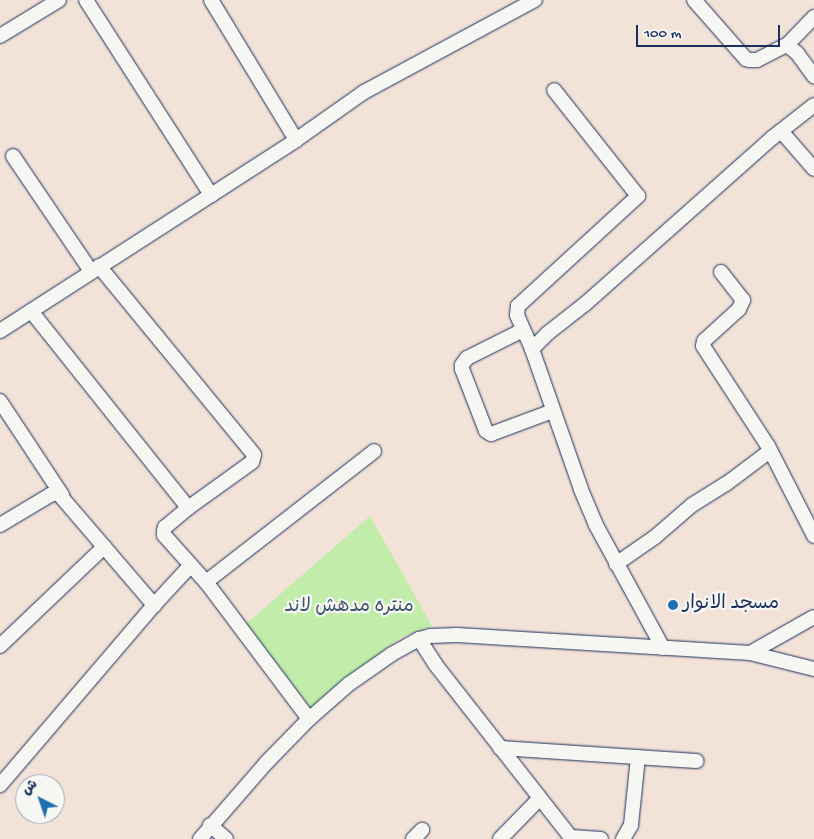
<!DOCTYPE html>
<html>
<head>
<meta charset="utf-8">
<style>
  body { margin:0 }
  #map { position:relative; width:814px; height:839px; overflow:hidden; background:#f2e2d8; font-family:"Gochi Hand","Playpen Sans Arabic",sans-serif }
  div>[style] { position:absolute }
  [style*='--x'] { left:calc(var(--x)*1px); top:calc(var(--y)*1px); width:calc(var(--w)*1px); rotate:calc(var(--a)*1deg) }
  .green>* { inset:0; background:#c1eca9 }
  .roads { filter:drop-shadow(0 0 1px #1b2f5e) drop-shadow(0 0 1px #1b2f5e) }
  .minor>* { height:14px; margin:-7px; padding:0 7px; transform-origin:7px; border-radius:7px; background:#f6f6f2 }
  .dots>* { width:14px; height:14px; translate:-50% -50%; box-sizing:border-box; border:2px solid #f6f6f2; border-radius:50% }
  span { translate:-50% -50%; white-space:nowrap; text-align:center; line-height:1.15; -webkit-text-stroke:4.5px #f6f6f2; paint-order:stroke }
  .poi-label { font-size:19px; color:#1b2f5e }
  .left { translate:0 -50%; text-align:left }
  .park-label { font-size:19px; color:#3c556d }
  .north { position:absolute; left:15px; top:774px; width:50px; height:50px; box-sizing:border-box; background:#f6f6f2; border:1px solid #9ea6b7; border-radius:50%; rotate:319deg; font-size:14px; font-weight:700; line-height:20px; text-align:center; color:#1b2f5e }
  .north::after { content:''; display:block; margin:auto; width:18px; height:22px; background:#1f6fb2; clip-path:polygon(50% 0,100% 100%,50% 72%,0 100%) }
  .scale { position:absolute; left:636px; top:25px; width:144px; height:22px; box-sizing:border-box; border:2px solid #1b2f5e; border-top:0; padding-left:6px; font-size:15px; line-height:18px; white-space:nowrap; color:#1b2f5e; -webkit-text-stroke:4px #f6f6f2; paint-order:stroke }
</style>
</head>
<body>
<div id="map">
  <div class="green">
    <div style="clip-path:polygon(370px 516px,432px 626px,401px 637px,311px 708px,246px 624px)"></div>
  </div>
  <div class="roads">
    <div class="minor">
      <div style="--x:86;--y:0;--w:232;--a:57.3"></div>
      <div style="--x:211;--y:0;--w:164;--a:58.7"></div>
      <div style="--x:694;--y:0;--w:79;--a:48.6"></div>
      <div style="--x:746;--y:59;--w:4;--a:14"></div>
      <div style="--x:750;--y:60;--w:7;--a:0"></div>
      <div style="--x:757;--y:60;--w:34;--a:-27"></div>
      <div style="--x:787;--y:45;--w:39;--a:-46"></div>
      <div style="--x:0;--y:36;--w:69;--a:-31.4"></div>
      <div style="--x:787;--y:45;--w:13;--a:39"></div>
      <div style="--x:797;--y:53;--w:29;--a:54"></div>
      <div style="--x:781;--y:131;--w:50;--a:49"></div>
      <div style="--x:13;--y:156;--w:139;--a:55.9"></div>
      <div style="--x:99;--y:266;--w:244;--a:50.6"></div>
      <div style="--x:254;--y:455;--w:7;--a:106"></div>
      <div style="--x:252;--y:462;--w:79;--a:144.3"></div>
      <div style="--x:188;--y:508;--w:30;--a:140"></div>
      <div style="--x:165;--y:527;--w:4;--a:104"></div>
      <div style="--x:164;--y:531;--w:4;--a:90"></div>
      <div style="--x:164;--y:535;--w:63;--a:48.2"></div>
      <div style="--x:721;--y:272;--w:36;--a:52"></div>
      <div style="--x:743;--y:300;--w:10;--a:114"></div>
      <div style="--x:739;--y:309;--w:47;--a:137.6"></div>
      <div style="--x:704;--y:341;--w:5;--a:101"></div>
      <div style="--x:703;--y:346;--w:119;--a:57"></div>
      <div style="--x:768;--y:446;--w:101;--a:62.9"></div>
      <div style="--x:31;--y:311;--w:252;--a:51.4"></div>
      <div style="--x:523;--y:330;--w:63;--a:153.4"></div>
      <div style="--x:467;--y:358;--w:9;--a:126"></div>
      <div style="--x:462;--y:365;--w:4;--a:90"></div>
      <div style="--x:462;--y:369;--w:66;--a:68.8"></div>
      <div style="--x:486;--y:431;--w:6;--a:31"></div>
      <div style="--x:491;--y:434;--w:66;--a:-20.4"></div>
      <div style="--x:0;--y:331;--w:352;--a:-32.8"></div>
      <div style="--x:296;--y:140;--w:83;--a:-35.2"></div>
      <div style="--x:364;--y:92;--w:194;--a:-28.3"></div>
      <div style="--x:532;--y:349;--w:37;--a:-114"></div>
      <div style="--x:517;--y:315;--w:9;--a:-84"></div>
      <div style="--x:518;--y:306;--w:163;--a:-42.5"></div>
      <div style="--x:638;--y:196;--w:135;--a:-128.4"></div>
      <div style="--x:0;--y:401;--w:113;--a:56.6"></div>
      <div style="--x:0;--y:525;--w:58;--a:-31"></div>
      <div style="--x:50;--y:495;--w:8;--a:-14"></div>
      <div style="--x:58;--y:493;--w:148;--a:49.4"></div>
      <div style="--x:154;--y:605;--w:237;--a:130.5"></div>
      <div style="--x:616;--y:564;--w:47;--a:-34.7"></div>
      <div style="--x:655;--y:537;--w:49;--a:-40.9"></div>
      <div style="--x:692;--y:505;--w:40;--a:-32"></div>
      <div style="--x:726;--y:484;--w:55;--a:-36.9"></div>
      <div style="--x:154;--y:605;--w:54;--a:-47.2"></div>
      <div style="--x:419;--y:639;--w:30;--a:57"></div>
      <div style="--x:435;--y:664;--w:222;--a:51.9"></div>
      <div style="--x:0;--y:646;--w:144;--a:-43.6"></div>
      <div style="--x:663;--y:648;--w:140;--a:-118.6"></div>
      <div style="--x:596;--y:525;--w:39;--a:-113"></div>
      <div style="--x:581;--y:489;--w:148;--a:-109.3"></div>
      <div style="--x:532;--y:349;--w:23;--a:-45"></div>
      <div style="--x:548;--y:333;--w:47;--a:-38.1"></div>
      <div style="--x:585;--y:304;--w:250;--a:-41.6"></div>
      <div style="--x:772;--y:138;--w:53;--a:-38.2"></div>
      <div style="--x:750;--y:653;--w:73;--a:-29.4"></div>
      <div style="--x:309;--y:719;--w:171;--a:-126.9"></div>
      <div style="--x:206;--y:582;--w:213;--a:-37.9"></div>
      <div style="--x:500;--y:748;--w:197;--a:3.8"></div>
      <div style="--x:210;--y:825;--w:21;--a:41"></div>
      <div style="--x:571;--y:837;--w:30;--a:4"></div>
      <div style="--x:200;--y:839;--w:101;--a:-49"></div>
      <div style="--x:266;--y:763;--w:62;--a:-45.7"></div>
      <div style="--x:309;--y:719;--w:53;--a:-41.2"></div>
      <div style="--x:349;--y:684;--w:52;--a:-34.9"></div>
      <div style="--x:392;--y:654;--w:31;--a:-29"></div>
      <div style="--x:419;--y:639;--w:11;--a:-15"></div>
      <div style="--x:430;--y:636;--w:27;--a:-2"></div>
      <div style="--x:457;--y:635;--w:294;--a:3.5"></div>
      <div style="--x:750;--y:653;--w:66;--a:14"></div>
      <div style="--x:413;--y:839;--w:13;--a:-45"></div>
      <div style="--x:500;--y:839;--w:57;--a:-45.7"></div>
      <div style="--x:623;--y:839;--w:16;--a:-60"></div>
      <div style="--x:631;--y:825;--w:68;--a:-84.1"></div>
    </div>
  </div>
  <div class="dots">
    <div style="left:673px;top:605px;background:#1f6fb2"></div>
  </div>
  <div class="poi-label">
    <span class="left" style="left:683px;top:605px">مسجد الانوار</span>
  </div>
  <div class="park-label">
    <span style="left:349px;top:608px">منتره مدهش لاند</span>
  </div>
  <div class="north">ش</div>
  <div class="scale">100 m</div>
</div>
</body>
</html>
